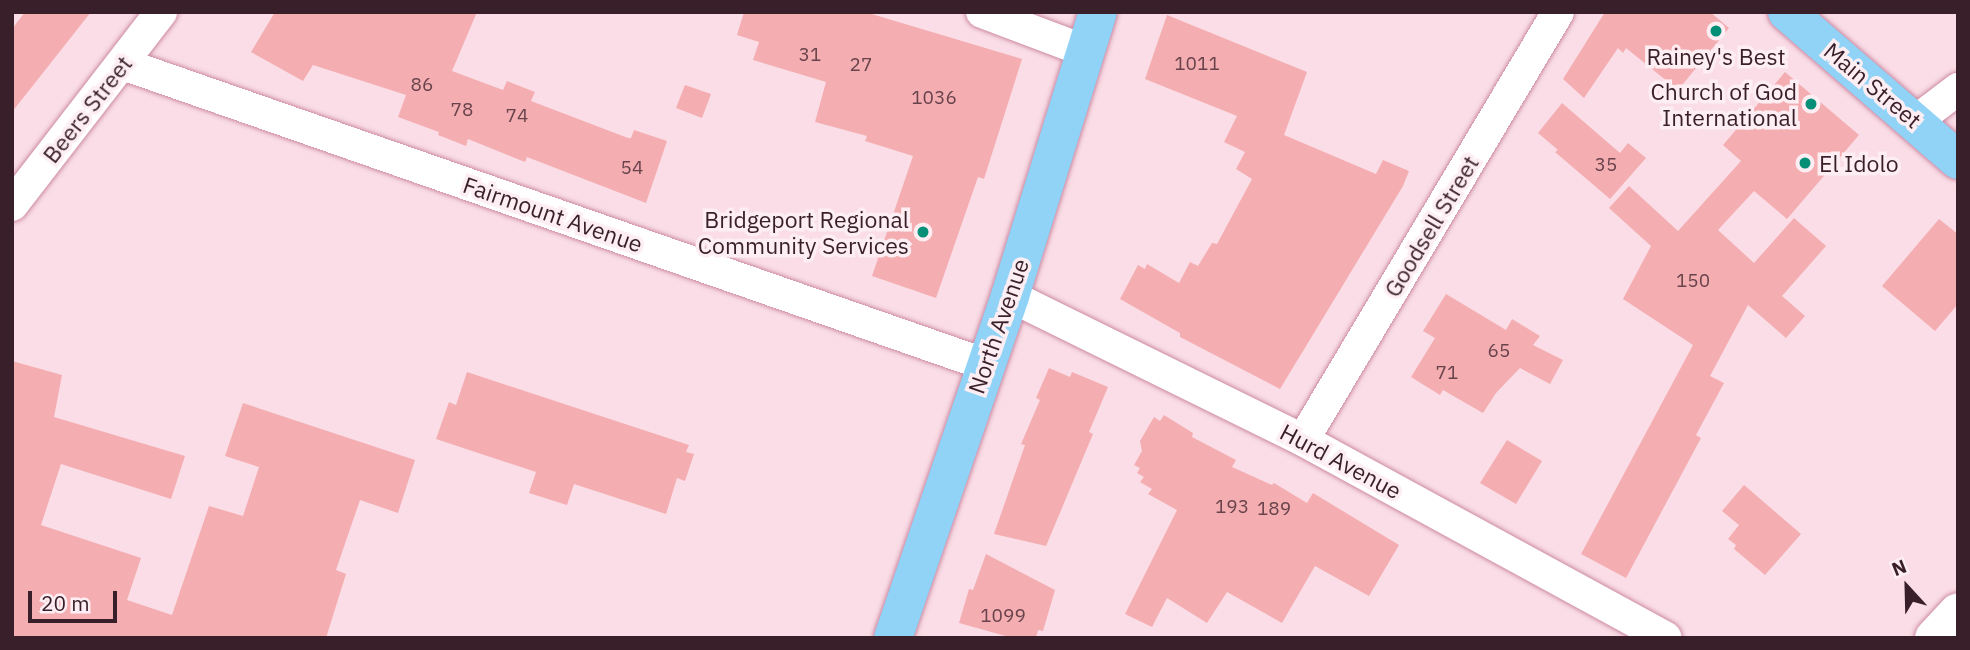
<!DOCTYPE html>
<html>
<head>
<meta charset="utf-8">
<style>
  body { margin:0 }
  #map { position:relative; width:1970px; height:650px; overflow:hidden; background:#fadde6; font-family:"IBM Plex Sans",sans-serif }
  div>[style] { position:absolute }
  [style*='--x'] { left:calc(var(--x)*1px); top:calc(var(--y)*1px); width:calc(var(--w)*1px); rotate:calc(var(--a)*1deg) }
  .building>* { inset:0; background:#f4aeb2 }
  .roads { filter:drop-shadow(0 0 2px #cc8aa3) drop-shadow(0 0 2px #cc8aa3) }
  .street>* { height:32px; margin:-16px; padding:0 16px; transform-origin:16px; border-radius:16px; background:#fff }
  .secondary>* { height:38px; margin:-19px; padding:0 19px; transform-origin:19px; border-radius:19px; background:#fff }
  .primary>* { height:38px; margin:-19px; padding:0 19px; transform-origin:19px; border-radius:19px; background:#90d3f7 }
  .dots>* { width:19px; height:19px; translate:-50% -50%; box-sizing:border-box; border:4px solid #fdeef3; border-radius:50% }
  span { translate:-50% -50%; white-space:nowrap; text-align:center; line-height:1.15; -webkit-text-stroke:7px #fdeef3; paint-order:stroke }
  .number-label { font-size:19px; color:#68434b }
  .number-label span { -webkit-text-stroke-width:0 }
  .poi-label { font-size:23px; color:#391f29 }
  .right { translate:-100% -50%; text-align:right }
  .left { translate:0 -50%; text-align:left }
  .street-label { font-size:23px; color:#391f29 }
  .frame { position:absolute; inset:0; border:14px solid #391f29; pointer-events:none }
  .north { position:absolute; left:1872px; top:552px; width:70px; height:70px; -webkit-text-stroke:5px #fdeef3; paint-order:stroke; rotate:338deg; font-size:19px; font-weight:700; line-height:28px; text-align:center; color:#391f29 }
  .north::after { content:''; display:block; margin:auto; width:24px; height:32px; background:#391f29; clip-path:polygon(50% 0,100% 100%,50% 72%,0 100%) }
  .scale { position:absolute; left:28px; top:591px; width:89px; height:32px; box-sizing:border-box; border:4px solid #391f29; border-top:0; padding-left:9px; font-size:21px; line-height:24px; white-space:nowrap; color:#391f29; -webkit-text-stroke:5px #fdeef3; paint-order:stroke }
</style>
</head>
<body>
<div id="map">
  <div class="building">
    <div style="clip-path:polygon(25px 12px,91px 12px,12px 112px,12px 29px)"></div>
    <div style="clip-path:polygon(275px 12px,477px 12px,452px 71px,503px 90px,507px 81px,535px 92px,531px 101px,628px 138px,631px 138px,634px 130px,667px 141px,646px 203px,527px 157px,525px 162px,468px 139px,466px 146px,438px 135px,439px 132px,398px 117px,406px 95px,313px 65px,303px 81px,251px 52px)"></div>
    <div style="clip-path:polygon(744px 12px,865px 12px,1022px 59px,984px 179px,978px 177px,936px 298px,872px 276px,913px 156px,865px 141px,867px 136px,815px 122px,826px 82px,753px 60px,759px 42px,737px 35px)"></div>
    <div style="clip-path:polygon(1605px 12px,1710px 12px,1729px 28px,1678px 90px,1626px 48px,1623px 53px,1618px 48px,1584px 98px,1563px 79px)"></div>
    <div style="clip-path:polygon(1167px 15px,1307px 72px,1284px 135px,1376px 174px,1383px 160px,1409px 171px,1403px 186px,1280px 389px,1180px 337px,1180px 333px,1120px 299px,1138px 265px,1145px 269px,1147px 264px,1179px 283px,1190px 262px,1198px 266px,1212px 243px,1217px 244px,1252px 179px,1236px 169px,1245px 152px,1224px 142px,1237px 116px,1145px 79px)"></div>
    <div style="clip-path:polygon(1785px 72px,1859px 135px,1787px 219px,1754px 191px,1718px 230px,1754px 263px,1794px 218px,1826px 246px,1782px 296px,1805px 316px,1786px 338px,1748px 305px,1710px 376px,1724px 383px,1696px 435px,1701px 438px,1626px 578px,1581px 554px,1693px 345px,1623px 299px,1651px 246px,1609px 208px,1629px 186px,1678px 231px,1741px 161px,1723px 145px)"></div>
    <div style="clip-path:polygon(685px 85px,711px 94px,702px 118px,676px 108px)"></div>
    <div style="clip-path:polygon(1562px 103px,1620px 153px,1628px 143px,1646px 158px,1610px 199px,1555px 152px,1558px 150px,1538px 133px)"></div>
    <div style="clip-path:polygon(1939px 219px,1958px 234px,1958px 304px,1935px 331px,1882px 286px)"></div>
    <div style="clip-path:polygon(1446px 294px,1506px 330px,1512px 319px,1540px 336px,1533px 345px,1563px 360px,1550px 384px,1520px 368px,1496px 393px,1483px 413px,1443px 390px,1440px 395px,1411px 377px,1435px 338px,1423px 331px)"></div>
    <div style="clip-path:polygon(12px 361px,62px 375px,54px 417px,185px 456px,171px 499px,61px 464px,41px 525px,141px 558px,127px 600px,172px 615px,209px 506px,243px 516px,259px 467px,225px 456px,243px 403px,415px 460px,398px 513px,360px 500px,336px 570px,346px 574px,326px 638px,12px 638px)"></div>
    <div style="clip-path:polygon(1049px 368px,1070px 377px,1072px 372px,1108px 387px,1089px 432px,1093px 434px,1046px 546px,994px 534px,1025px 445px,1021px 444px,1040px 400px,1036px 398px)"></div>
    <div style="clip-path:polygon(467px 372px,689px 445px,686px 452px,694px 454px,685px 481px,677px 478px,666px 514px,574px 484px,567px 505px,529px 493px,536px 472px,436px 439px,449px 402px,456px 405px)"></div>
    <div style="clip-path:polygon(1164px 415px,1193px 433px,1192px 437px,1236px 460px,1232px 467px,1272px 485px,1274px 483px,1307px 503px,1313px 493px,1399px 545px,1369px 596px,1315px 566px,1282px 623px,1227px 592px,1207px 623px,1167px 598px,1152px 627px,1125px 614px,1177px 510px,1148px 494px,1152px 489px,1140px 482px,1144px 477px,1137px 473px,1140px 468px,1134px 465px,1142px 451px,1140px 441px,1154px 417px,1160px 421px)"></div>
    <div style="clip-path:polygon(1507px 440px,1542px 461px,1516px 504px,1480px 483px)"></div>
    <div style="clip-path:polygon(1744px 485px,1801px 534px,1765px 575px,1734px 549px,1736px 545px,1728px 539px,1739px 525px,1722px 511px)"></div>
    <div style="clip-path:polygon(986px 554px,1055px 590px,1043px 631px,1038px 630px,1036px 638px,1013px 638px,959px 623px,969px 589px,973px 590px)"></div>
  </div>
  <div class="roads">
    <div class="street">
      <div style="--x:982;--y:12;--w:111;--a:20.6"></div>
      <div style="--x:123;--y:64;--w:912;--a:19.21"></div>
      <div style="--x:1916;--y:121;--w:53;--a:-37.3"></div>
      <div style="--x:12;--y:205;--w:244;--a:-52.3"></div>
      <div style="--x:1010;--y:296;--w:326;--a:26.2"></div>
      <div style="--x:1303;--y:440;--w:413;--a:28.6"></div>
      <div style="--x:1303;--y:440;--w:498;--a:-59.2"></div>
    </div>
    <div class="secondary">
      <div style="--x:1934;--y:638;--w:35;--a:-47"></div>
    </div>
    <div class="primary">
      <div style="--x:1787;--y:12;--w:226;--a:40.9"></div>
      <div style="--x:893;--y:638;--w:361;--a:-71.1"></div>
      <div style="--x:1010;--y:296;--w:297;--a:-72.8"></div>
    </div>
  </div>
  <div class="dots">
    <div style="left:1716px;top:31px;background:#058f77"></div>
    <div style="left:1811px;top:104px;background:#058f77"></div>
    <div style="left:1805px;top:163px;background:#058f77"></div>
    <div style="left:923px;top:232px;background:#058f77"></div>
  </div>
  <div class="number-label">
    <span style="left:810px;top:55px">31</span>
    <span style="left:1197px;top:64px">1011</span>
    <span style="left:861px;top:65px">27</span>
    <span style="left:422px;top:85px">86</span>
    <span style="left:934px;top:98px">1036</span>
    <span style="left:462px;top:110px">78</span>
    <span style="left:517px;top:116px">74</span>
    <span style="left:1606px;top:165px">35</span>
    <span style="left:632px;top:168px">54</span>
    <span style="left:1693px;top:281px">150</span>
    <span style="left:1499px;top:351px">65</span>
    <span style="left:1447px;top:373px">71</span>
    <span style="left:1232px;top:507px">193</span>
    <span style="left:1274px;top:509px">189</span>
    <span style="left:1003px;top:616px">1099</span>
  </div>
  <div class="poi-label">
    <span style="left:1716px;top:56px">Rainey's Best</span>
    <span class="right" style="left:1797px;top:104px">Church of God<br>International</span>
    <span class="left" style="left:1819px;top:163px">El Idolo</span>
    <span class="right" style="left:909px;top:232px">Bridgeport Regional<br>Community Services</span>
  </div>
  <div class="street-label">
    <span style="left:1873px;top:85px;rotate:40deg">Main Street</span>
    <span style="left:87px;top:109px;rotate:-52deg">Beers Street</span>
    <span style="left:553px;top:214px;rotate:19deg">Fairmount Avenue</span>
    <span style="left:1431px;top:226px;rotate:-59deg">Goodsell Street</span>
    <span style="left:998px;top:326px;rotate:-71deg">North Avenue</span>
    <span style="left:1341px;top:461px;rotate:28deg">Hurd Avenue</span>
  </div>
  <div class="frame"></div>
  <div class="north">N</div>
  <div class="scale">20 m</div>
</div>
</body>
</html>
